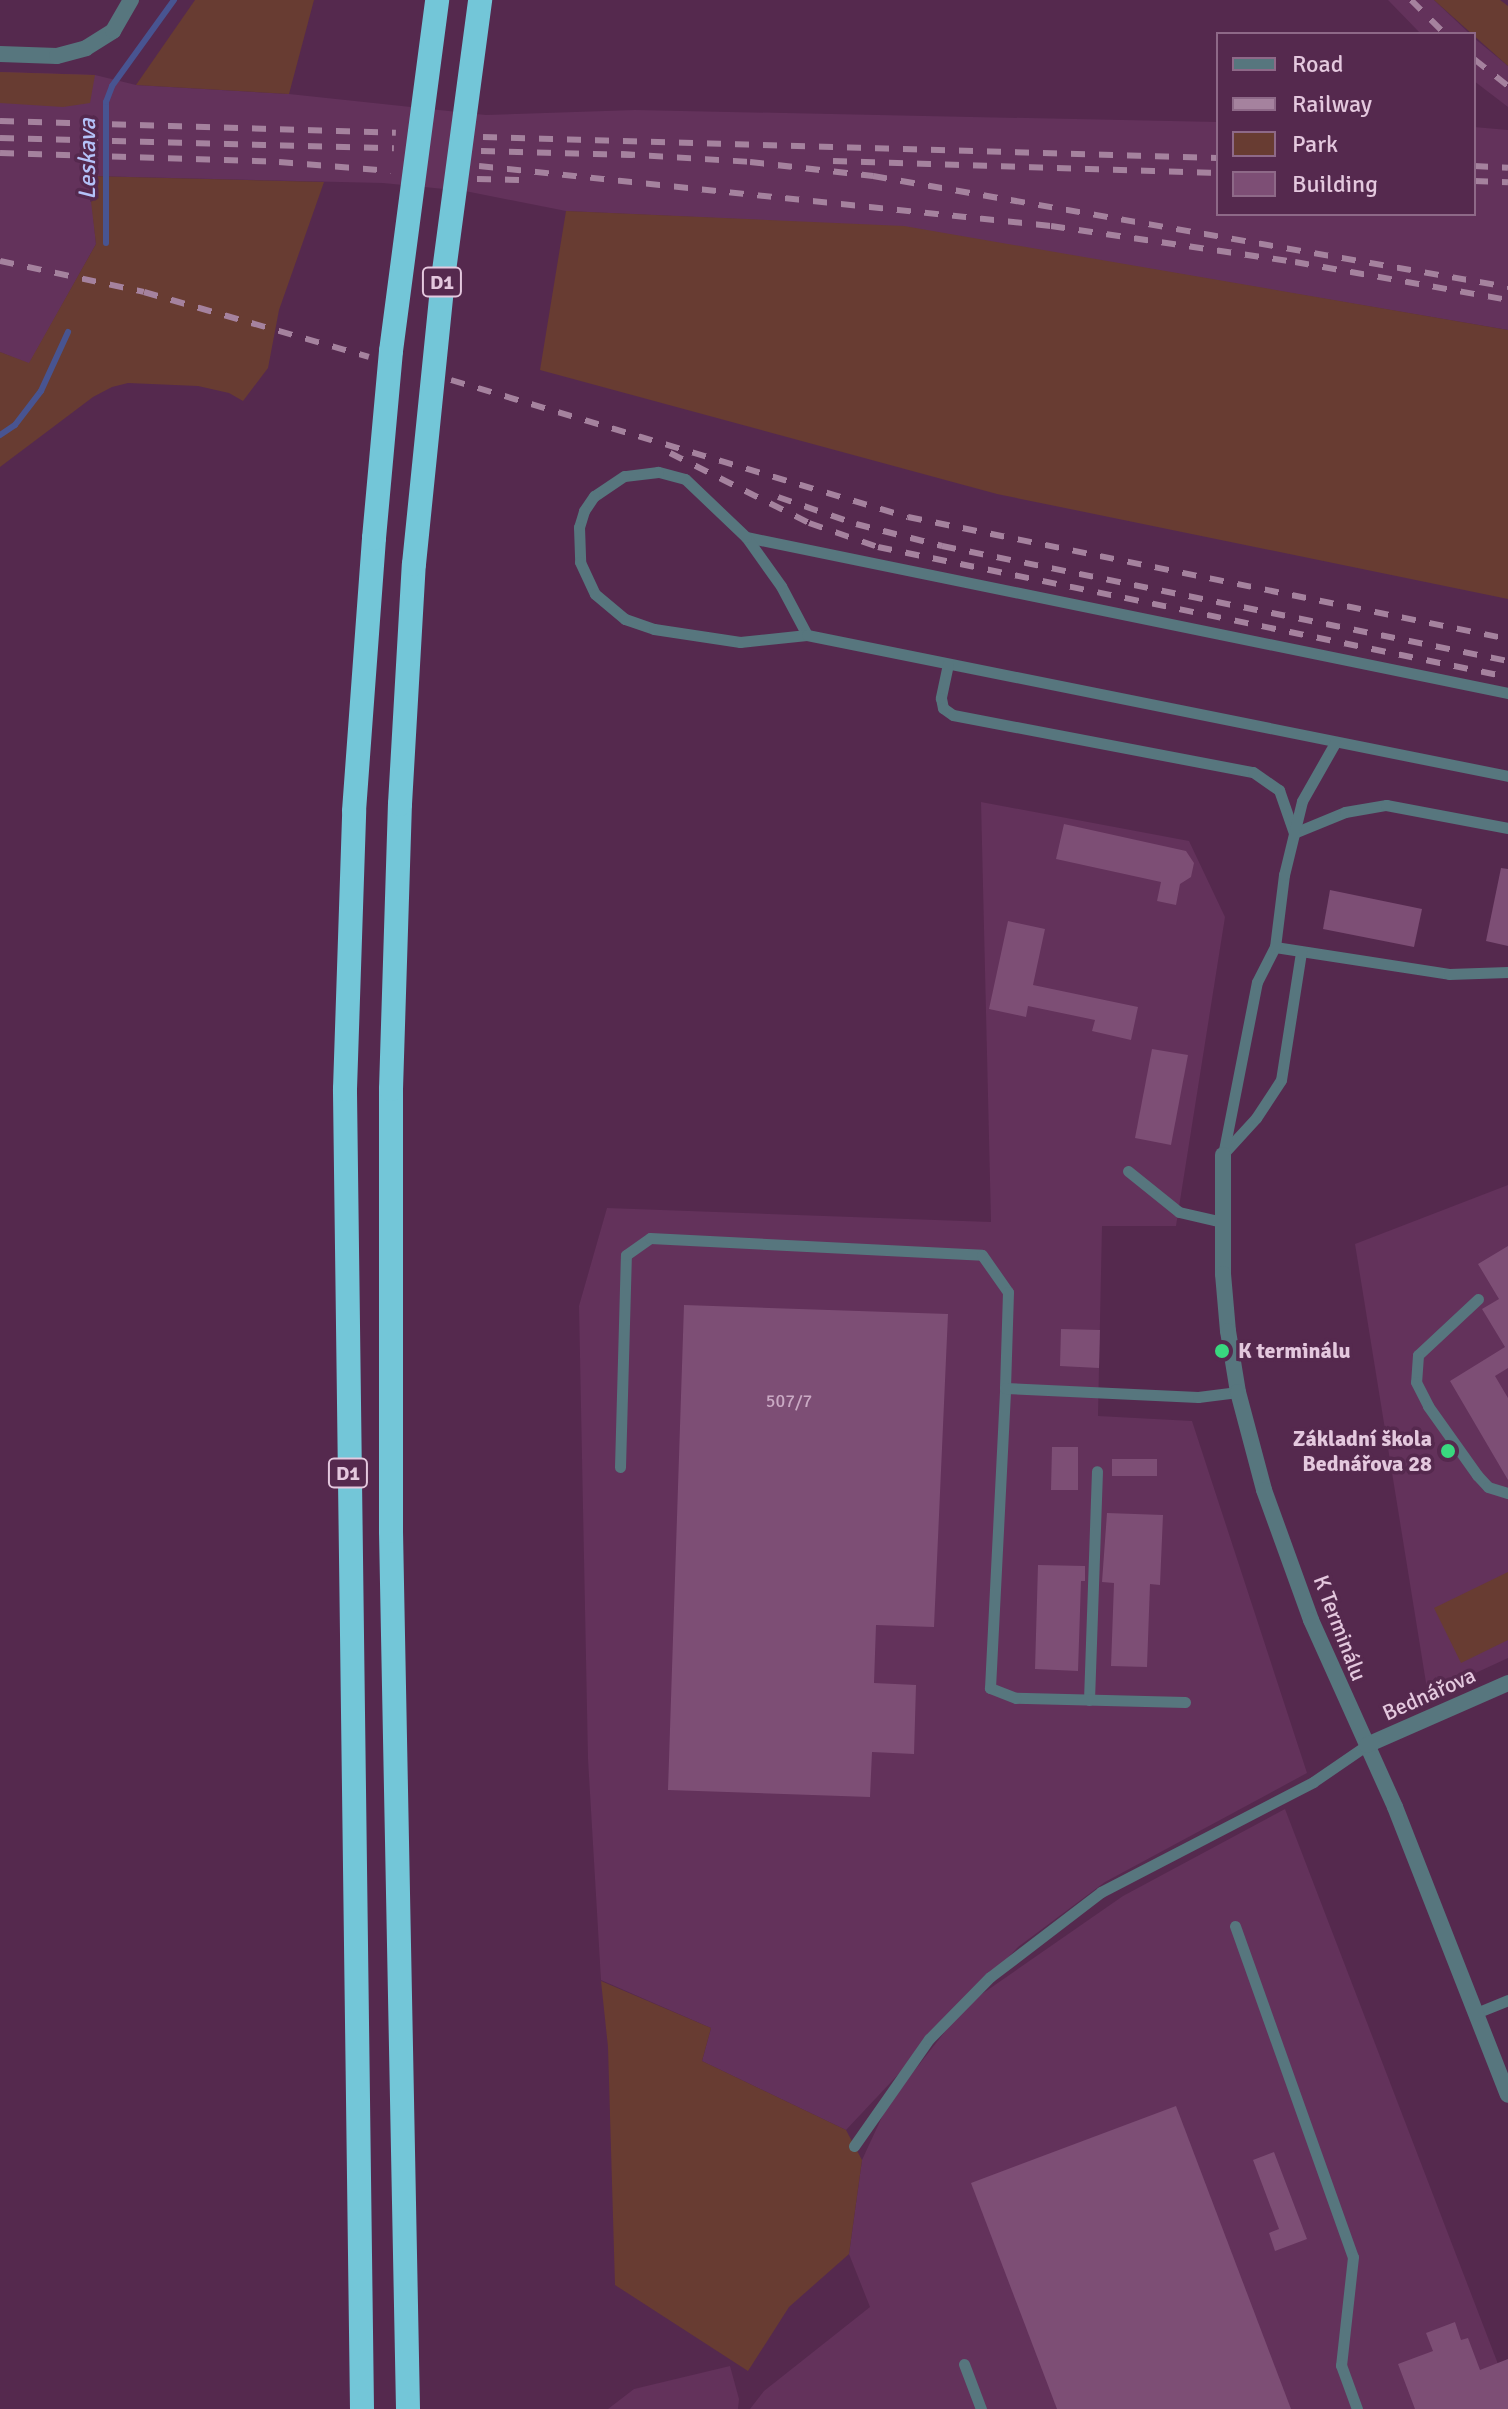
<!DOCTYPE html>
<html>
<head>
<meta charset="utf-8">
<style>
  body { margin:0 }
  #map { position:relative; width:1508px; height:2409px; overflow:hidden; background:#55294e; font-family:Signika,sans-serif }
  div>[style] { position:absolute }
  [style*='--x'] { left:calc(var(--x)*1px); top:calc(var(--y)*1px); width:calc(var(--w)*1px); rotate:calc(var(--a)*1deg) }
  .built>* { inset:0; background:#63325b }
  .green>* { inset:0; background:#683c32 }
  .stream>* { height:6px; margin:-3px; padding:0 3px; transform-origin:3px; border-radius:3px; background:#485491 }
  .building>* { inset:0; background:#7d4e75 }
  .lane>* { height:11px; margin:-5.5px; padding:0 5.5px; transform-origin:5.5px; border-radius:5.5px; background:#57767e }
  .street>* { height:16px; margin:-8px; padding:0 8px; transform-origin:8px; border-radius:8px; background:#57767e }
  .highway>* { height:24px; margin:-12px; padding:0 12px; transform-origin:12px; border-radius:12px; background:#73c6d8 }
  .rail>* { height:6px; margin-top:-3px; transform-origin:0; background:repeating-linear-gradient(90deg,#a5829e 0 14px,transparent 0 28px) }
  .highway-bridge>* { height:24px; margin:-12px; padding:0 12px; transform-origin:12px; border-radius:12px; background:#73c6d8 }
  .dots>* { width:22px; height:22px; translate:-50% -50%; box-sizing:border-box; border:4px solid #55294e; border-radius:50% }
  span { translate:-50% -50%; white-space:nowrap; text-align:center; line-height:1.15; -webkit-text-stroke:7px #55294e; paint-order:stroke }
  .number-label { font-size:18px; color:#caaac4 }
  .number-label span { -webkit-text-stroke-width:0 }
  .shield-label span { padding:2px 6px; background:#55294e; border:2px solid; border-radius:6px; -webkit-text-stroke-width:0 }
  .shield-label { font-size:20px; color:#e4c8de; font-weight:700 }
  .poi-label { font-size:22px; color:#e4c8de; font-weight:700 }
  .left { translate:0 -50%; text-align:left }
  .right { translate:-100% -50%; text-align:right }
  .street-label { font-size:22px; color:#e4c8de }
  .water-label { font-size:24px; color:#b4c2f8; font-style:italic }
  .legend { position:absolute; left:1216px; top:32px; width:260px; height:184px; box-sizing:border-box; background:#55294e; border:2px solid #8e6988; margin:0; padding:10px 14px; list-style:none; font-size:24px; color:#e4c8de }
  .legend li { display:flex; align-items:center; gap:16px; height:40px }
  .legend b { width:40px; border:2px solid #8e6988 }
</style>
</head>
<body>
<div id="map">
  <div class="built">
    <div style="clip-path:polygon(1388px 0,1434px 0,1470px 34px,1421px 34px)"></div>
    <div style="clip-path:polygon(1474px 38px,1508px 66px,1508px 107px,1474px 81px)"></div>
    <div style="clip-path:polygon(0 72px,95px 75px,136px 85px,289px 94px,486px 115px,635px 110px,1218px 122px,1218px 214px,1474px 214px,1474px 127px,1508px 130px,1508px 330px,904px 227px,566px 211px,465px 191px,383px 183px,89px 176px,96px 244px,29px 364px,0 352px)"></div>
    <div style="clip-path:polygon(981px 802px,1189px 841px,1225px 917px,1176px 1226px,1102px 1226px,1098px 1416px,1192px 1421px,1307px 1773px,1105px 1882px,1018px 1947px,846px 2130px,702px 2061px,711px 2028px,601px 1980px,588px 1759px,579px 1306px,607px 1208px,991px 1222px)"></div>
    <div style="clip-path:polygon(1508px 1185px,1508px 1658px,1428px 1695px,1355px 1244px)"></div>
    <div style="clip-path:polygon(1285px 1809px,1508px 2390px,1508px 2409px,750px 2409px,764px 2391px,870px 2307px,849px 2254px,862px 2160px,888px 2104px,966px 2005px,1123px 1896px)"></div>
    <div style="clip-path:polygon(730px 2366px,739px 2399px,738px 2409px,608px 2409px,634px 2389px)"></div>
  </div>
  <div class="green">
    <div style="clip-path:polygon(195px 0,314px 0,289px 94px,136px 85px)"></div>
    <div style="clip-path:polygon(1434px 0,1500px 0,1508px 6px,1508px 66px)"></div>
    <div style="clip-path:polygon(0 72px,95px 75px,90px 103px,63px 107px,0 103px)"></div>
    <div style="clip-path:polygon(88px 176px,324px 182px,279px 310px,268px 368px,243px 401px,229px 393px,198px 386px,128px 383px,112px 387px,93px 397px,0 467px,0 352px,29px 363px,96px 244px)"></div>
    <div style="clip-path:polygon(566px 211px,904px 226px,1508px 330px,1508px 599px,997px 494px,540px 370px)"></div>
    <div style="clip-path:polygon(1508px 1572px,1508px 1640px,1461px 1663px,1434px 1608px)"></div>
    <div style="clip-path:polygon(601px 1981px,711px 2028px,702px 2061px,846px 2130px,862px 2160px,849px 2254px,789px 2307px,748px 2371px,615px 2285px,608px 2047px)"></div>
  </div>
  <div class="stream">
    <div style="--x:106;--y:243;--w:141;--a:-90"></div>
    <div style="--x:106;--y:102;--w:17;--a:-69"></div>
    <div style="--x:112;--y:86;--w:106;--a:-54.2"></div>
    <div style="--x:0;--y:435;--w:18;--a:-34"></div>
    <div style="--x:15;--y:425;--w:43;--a:-52.6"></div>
    <div style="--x:41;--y:391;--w:65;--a:-65.4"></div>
  </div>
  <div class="building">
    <div style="clip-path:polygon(1064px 824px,1186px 851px,1194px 863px,1191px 877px,1180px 884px,1176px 905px,1157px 901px,1161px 882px,1056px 859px)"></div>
    <div style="clip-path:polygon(1501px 868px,1508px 869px,1508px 946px,1486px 941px)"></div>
    <div style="clip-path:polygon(1330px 890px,1422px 909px,1414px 947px,1323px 929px)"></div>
    <div style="clip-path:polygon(1008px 921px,1045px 929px,1033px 985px,1138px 1007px,1131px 1040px,1092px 1031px,1095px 1020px,1028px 1006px,1026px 1017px,989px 1009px)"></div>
    <div style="clip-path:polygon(1152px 1049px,1188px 1055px,1171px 1145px,1135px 1138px)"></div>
    <div style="clip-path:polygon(1508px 1246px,1508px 1368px,1495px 1376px,1508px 1398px,1508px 1480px,1450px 1381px,1505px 1347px,1482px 1309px,1499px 1299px,1478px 1264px)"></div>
    <div style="clip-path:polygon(684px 1305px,948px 1314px,934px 1627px,876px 1625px,874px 1683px,916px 1685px,914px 1754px,872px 1752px,870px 1797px,668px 1790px)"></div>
    <div style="clip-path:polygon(1061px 1329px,1100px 1330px,1099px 1368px,1060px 1366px)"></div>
    <div style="clip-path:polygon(1052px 1447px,1078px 1447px,1078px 1490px,1051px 1490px)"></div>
    <div style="clip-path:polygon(1112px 1459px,1157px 1459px,1157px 1476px,1112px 1476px)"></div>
    <div style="clip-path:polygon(1107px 1513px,1163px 1515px,1160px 1585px,1150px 1584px,1147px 1667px,1111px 1666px,1114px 1583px,1102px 1582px)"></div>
    <div style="clip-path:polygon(1038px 1565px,1085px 1566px,1085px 1581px,1081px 1581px,1078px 1671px,1035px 1669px)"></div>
    <div style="clip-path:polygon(1176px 2106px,1291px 2409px,1057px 2409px,971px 2183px)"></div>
    <div style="clip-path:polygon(1274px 2152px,1307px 2239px,1275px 2251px,1269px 2233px,1279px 2229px,1253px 2160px)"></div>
    <div style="clip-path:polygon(1455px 2322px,1461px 2340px,1468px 2338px,1480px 2370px,1508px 2359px,1508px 2409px,1415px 2409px,1398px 2364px,1433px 2351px,1426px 2333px)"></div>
  </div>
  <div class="lane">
    <div style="--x:746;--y:537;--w:778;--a:11.57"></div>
    <div style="--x:807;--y:635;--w:55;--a:-118"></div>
    <div style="--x:781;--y:586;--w:60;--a:-125.5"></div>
    <div style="--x:746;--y:537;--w:84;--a:-136.4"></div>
    <div style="--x:685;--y:479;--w:28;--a:-165"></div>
    <div style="--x:658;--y:472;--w:34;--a:173"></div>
    <div style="--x:624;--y:476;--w:36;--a:146"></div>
    <div style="--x:594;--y:496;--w:18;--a:124"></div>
    <div style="--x:584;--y:511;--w:17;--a:107"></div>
    <div style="--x:579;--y:527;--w:35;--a:88"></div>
    <div style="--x:580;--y:562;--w:35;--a:65"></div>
    <div style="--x:595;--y:594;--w:39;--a:40"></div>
    <div style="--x:625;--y:619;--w:31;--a:19"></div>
    <div style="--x:654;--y:629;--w:87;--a:8.6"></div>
    <div style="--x:740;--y:642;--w:67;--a:-6"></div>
    <div style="--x:807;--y:635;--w:715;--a:11.37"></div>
    <div style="--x:948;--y:664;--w:35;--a:102"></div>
    <div style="--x:941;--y:698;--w:10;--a:79"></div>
    <div style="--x:943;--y:708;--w:12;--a:35"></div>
    <div style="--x:953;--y:715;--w:305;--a:10.8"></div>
    <div style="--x:1253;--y:772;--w:32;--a:35"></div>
    <div style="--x:1279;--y:790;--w:46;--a:70.8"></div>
    <div style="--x:1294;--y:833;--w:55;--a:-22.4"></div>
    <div style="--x:1345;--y:812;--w:42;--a:-9.7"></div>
    <div style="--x:1386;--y:805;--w:124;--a:10.7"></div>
    <div style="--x:1275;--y:947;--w:176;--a:8.8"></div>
    <div style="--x:1449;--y:974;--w:59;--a:-1.9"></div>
    <div style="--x:1223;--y:1154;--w:49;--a:-47.5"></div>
    <div style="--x:1256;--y:1118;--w:45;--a:-56.7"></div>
    <div style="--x:1281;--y:1080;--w:130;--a:-81.1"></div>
    <div style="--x:1223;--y:1155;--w:176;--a:-78.9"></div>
    <div style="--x:1257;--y:982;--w:39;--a:-63"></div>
    <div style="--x:1275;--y:947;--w:73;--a:-82.9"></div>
    <div style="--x:1284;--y:875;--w:76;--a:-76.3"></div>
    <div style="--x:1302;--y:801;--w:67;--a:-60.4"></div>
    <div style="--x:1128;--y:1171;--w:65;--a:38.8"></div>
    <div style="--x:1179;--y:1212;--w:44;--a:13.1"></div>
    <div style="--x:1478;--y:1299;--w:82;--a:137"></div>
    <div style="--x:1418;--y:1355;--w:27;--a:94"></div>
    <div style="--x:1416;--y:1382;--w:27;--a:63"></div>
    <div style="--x:1428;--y:1406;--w:85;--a:54.6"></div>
    <div style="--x:1477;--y:1475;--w:16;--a:47"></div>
    <div style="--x:1488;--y:1487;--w:21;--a:17"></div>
    <div style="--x:620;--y:1467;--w:212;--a:-88.4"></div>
    <div style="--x:626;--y:1255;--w:29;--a:-35"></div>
    <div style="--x:650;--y:1238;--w:332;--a:2.9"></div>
    <div style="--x:982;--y:1255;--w:45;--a:54.9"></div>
    <div style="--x:1008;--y:1292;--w:96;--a:91.8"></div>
    <div style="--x:1089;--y:1700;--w:229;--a:-88"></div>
    <div style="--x:1185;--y:1702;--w:169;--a:-178.6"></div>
    <div style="--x:1016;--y:1698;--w:28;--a:-159"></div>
    <div style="--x:990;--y:1688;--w:300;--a:-87.1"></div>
    <div style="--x:1005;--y:1388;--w:193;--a:2.7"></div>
    <div style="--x:1198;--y:1397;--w:40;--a:-7.1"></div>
    <div style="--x:1235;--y:1926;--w:351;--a:70.4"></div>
    <div style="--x:1353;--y:2257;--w:109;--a:96.3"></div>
    <div style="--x:1341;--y:2365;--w:47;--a:70"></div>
    <div style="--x:1476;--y:2013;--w:35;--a:-22"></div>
    <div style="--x:854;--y:2146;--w:131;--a:-55"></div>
    <div style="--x:929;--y:2039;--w:87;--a:-45.5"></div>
    <div style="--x:990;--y:1977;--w:140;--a:-37.4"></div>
    <div style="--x:1101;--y:1892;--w:239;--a:-27.4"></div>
    <div style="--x:1313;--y:1782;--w:65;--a:-34.4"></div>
    <div style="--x:964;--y:2364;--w:48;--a:69.3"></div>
  </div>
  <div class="street">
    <div style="--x:0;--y:54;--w:57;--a:2"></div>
    <div style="--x:57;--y:56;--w:30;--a:-15"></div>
    <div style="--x:86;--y:48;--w:32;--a:-32"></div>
    <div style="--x:113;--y:31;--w:36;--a:-60"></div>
    <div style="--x:1223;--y:1155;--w:119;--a:90"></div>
    <div style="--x:1223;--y:1274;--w:57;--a:85"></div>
    <div style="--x:1228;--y:1331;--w:62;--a:80.7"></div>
    <div style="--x:1238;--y:1392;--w:101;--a:75.1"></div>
    <div style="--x:1264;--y:1490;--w:138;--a:70.1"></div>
    <div style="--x:1311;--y:1620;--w:205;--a:65.8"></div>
    <div style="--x:1395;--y:1807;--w:309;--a:68.6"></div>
    <div style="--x:1367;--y:1745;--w:154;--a:-23.7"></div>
  </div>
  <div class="highway">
    <div style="--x:362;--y:2409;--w:1320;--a:-90.74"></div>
    <div style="--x:345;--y:1089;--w:278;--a:-88.1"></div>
    <div style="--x:354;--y:811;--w:274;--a:-85.8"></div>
    <div style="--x:408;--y:2409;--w:878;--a:-91.11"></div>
    <div style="--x:391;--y:1531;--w:442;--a:-90"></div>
    <div style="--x:391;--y:1089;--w:285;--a:-88.2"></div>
    <div style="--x:400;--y:804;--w:240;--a:-86.7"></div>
  </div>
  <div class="rail">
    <div style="--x:1411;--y:0;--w:48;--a:45"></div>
    <div style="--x:1474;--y:59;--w:43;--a:38.5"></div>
    <div style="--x:0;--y:121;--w:396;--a:1.7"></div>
    <div style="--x:483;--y:137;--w:735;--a:1.64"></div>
    <div style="--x:0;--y:138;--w:394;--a:1.5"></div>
    <div style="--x:481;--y:151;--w:152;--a:1.5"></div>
    <div style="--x:0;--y:153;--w:279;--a:1.8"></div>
    <div style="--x:279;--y:162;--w:112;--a:4.6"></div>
    <div style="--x:621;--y:154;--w:129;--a:3.5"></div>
    <div style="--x:750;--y:162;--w:124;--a:6.5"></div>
    <div style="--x:873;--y:176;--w:645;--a:9.92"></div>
    <div style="--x:833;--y:161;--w:385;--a:1.8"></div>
    <div style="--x:479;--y:166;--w:575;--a:5.99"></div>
    <div style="--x:1051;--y:226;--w:247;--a:8.4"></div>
    <div style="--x:1295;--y:262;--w:216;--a:10.1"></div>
    <div style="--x:1474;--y:166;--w:34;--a:3"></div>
    <div style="--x:477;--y:179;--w:42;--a:1.4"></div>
    <div style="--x:1474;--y:181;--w:34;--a:2"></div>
    <div style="--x:0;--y:261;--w:147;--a:12.1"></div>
    <div style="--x:144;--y:292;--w:234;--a:16.1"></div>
    <div style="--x:451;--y:380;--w:477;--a:16.7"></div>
    <div style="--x:908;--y:517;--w:612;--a:11.49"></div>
    <div style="--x:670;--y:453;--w:156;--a:26.7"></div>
    <div style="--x:809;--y:523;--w:73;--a:19.2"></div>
    <div style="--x:878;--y:547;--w:643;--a:11.66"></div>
    <div style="--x:778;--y:497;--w:83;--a:19.1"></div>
    <div style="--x:856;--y:524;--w:89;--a:14.3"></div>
    <div style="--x:942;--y:546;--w:578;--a:11.49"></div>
  </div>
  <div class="highway-bridge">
    <div style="--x:374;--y:538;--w:188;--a:-84.8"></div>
    <div style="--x:391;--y:351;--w:354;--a:-82.5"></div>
    <div style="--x:414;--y:564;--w:279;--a:-84.2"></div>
    <div style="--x:442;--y:286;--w:289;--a:-82.4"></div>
  </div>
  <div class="dots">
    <div style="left:1222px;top:1351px;background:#39d87f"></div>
    <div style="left:1448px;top:1451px;background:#39d87f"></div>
  </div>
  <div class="number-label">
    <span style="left:789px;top:1401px">507/7</span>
  </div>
  <div class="shield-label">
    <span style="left:442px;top:282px">D1</span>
    <span style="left:348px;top:1473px">D1</span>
  </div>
  <div class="poi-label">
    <span class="left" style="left:1238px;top:1351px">K terminálu</span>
    <span class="right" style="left:1432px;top:1451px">Základní škola<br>Bednářova 28</span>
  </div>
  <div class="street-label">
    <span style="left:1340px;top:1628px;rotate:69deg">K Terminálu</span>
    <span style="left:1429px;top:1694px;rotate:-24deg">Bednářova</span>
  </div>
  <div class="water-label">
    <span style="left:88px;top:159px;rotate:-90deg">Leskava</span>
  </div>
  <ul class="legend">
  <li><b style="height:10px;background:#57767e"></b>Road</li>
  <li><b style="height:10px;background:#a5829e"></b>Railway</li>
  <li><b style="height:22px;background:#683c32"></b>Park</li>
  <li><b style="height:22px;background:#7d4e75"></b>Building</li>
  </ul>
</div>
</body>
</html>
